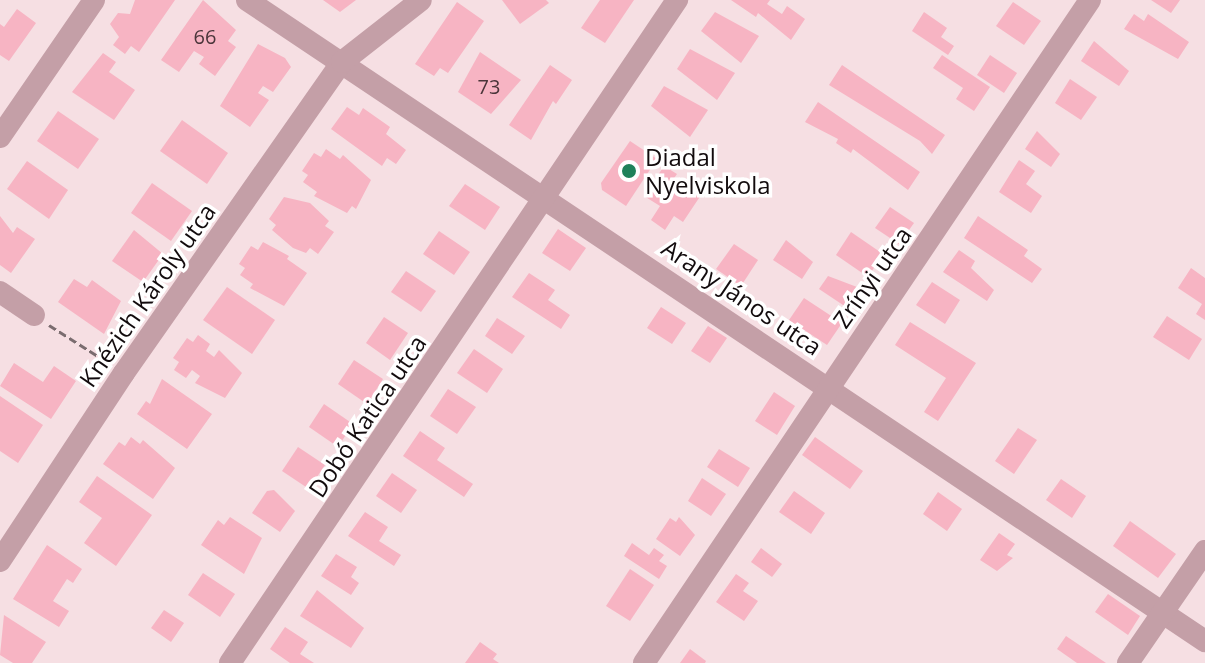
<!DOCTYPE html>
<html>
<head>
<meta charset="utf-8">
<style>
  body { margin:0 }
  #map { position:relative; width:1205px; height:663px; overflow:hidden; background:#f6dfe3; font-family:"Open Sans",sans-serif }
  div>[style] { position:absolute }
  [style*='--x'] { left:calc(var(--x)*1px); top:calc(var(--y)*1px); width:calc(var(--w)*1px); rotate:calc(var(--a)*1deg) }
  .building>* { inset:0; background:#f7b4c3 }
  .path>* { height:3px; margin-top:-1.5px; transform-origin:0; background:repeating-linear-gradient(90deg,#7a6c6f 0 8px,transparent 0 12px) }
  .street>* { height:22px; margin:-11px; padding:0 11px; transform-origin:11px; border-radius:11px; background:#c49fa7 }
  .dots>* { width:22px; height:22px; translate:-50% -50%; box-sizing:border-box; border:4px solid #fff; border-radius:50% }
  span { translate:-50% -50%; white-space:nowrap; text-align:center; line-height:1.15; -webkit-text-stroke:7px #fff; paint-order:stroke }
  .number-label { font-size:20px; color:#4b353a }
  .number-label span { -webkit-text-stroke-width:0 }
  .poi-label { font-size:24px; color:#120b0d }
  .left { translate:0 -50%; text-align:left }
  .street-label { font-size:24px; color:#120b0d }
</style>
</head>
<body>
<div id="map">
  <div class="building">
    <div style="clip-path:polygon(135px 0,175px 0,139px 52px,131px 46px,125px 54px,113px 45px,119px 37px,110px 24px,118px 13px,130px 14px)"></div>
    <div style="clip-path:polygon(203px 0,236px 30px,228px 41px,236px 47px,215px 76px,199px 64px,204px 57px,194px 51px,179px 72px,161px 60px)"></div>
    <div style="clip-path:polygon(323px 0,356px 0,340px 12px)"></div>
    <div style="clip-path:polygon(502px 0,546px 0,549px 3px,520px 24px)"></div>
    <div style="clip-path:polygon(600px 0,634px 0,605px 43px,581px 28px)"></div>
    <div style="clip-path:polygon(731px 0,770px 0,767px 4px,782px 14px,787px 6px,805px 19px,791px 40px,758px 13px,756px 17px)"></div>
    <div style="clip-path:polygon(1151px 0,1180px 0,1171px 13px)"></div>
    <div style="clip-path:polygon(457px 2px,484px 21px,448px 73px,440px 68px,434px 76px,415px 64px)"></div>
    <div style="clip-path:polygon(1013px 2px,1041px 21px,1024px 45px,996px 26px)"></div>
    <div style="clip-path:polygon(17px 9px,36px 23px,9px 61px,0 55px,0 24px,4px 27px)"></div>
    <div style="clip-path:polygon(715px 12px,759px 36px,741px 63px,701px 31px)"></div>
    <div style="clip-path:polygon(924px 12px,947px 28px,941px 37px,954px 46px,948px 55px,912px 31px)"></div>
    <div style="clip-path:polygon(1134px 14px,1144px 21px,1148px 14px,1189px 42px,1178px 59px,1124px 29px)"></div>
    <div style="clip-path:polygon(1094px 41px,1129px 71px,1119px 86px,1081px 61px)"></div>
    <div style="clip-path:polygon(258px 44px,285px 58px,291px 67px,273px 92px,263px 86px,258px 93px,269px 100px,250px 127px,220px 106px)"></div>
    <div style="clip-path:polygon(690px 49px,735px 73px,717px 100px,677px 69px)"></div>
    <div style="clip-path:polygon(480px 52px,521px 80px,491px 114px,458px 92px)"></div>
    <div style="clip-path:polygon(103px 53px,116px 62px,109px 72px,135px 90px,114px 120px,72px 92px)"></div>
    <div style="clip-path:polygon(942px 55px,990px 87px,974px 111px,956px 99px,963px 88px,933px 68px)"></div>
    <div style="clip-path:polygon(990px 55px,1017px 73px,1004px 93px,977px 75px)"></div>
    <div style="clip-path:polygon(550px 65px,572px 80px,556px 104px,553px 101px,531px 140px,509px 125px)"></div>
    <div style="clip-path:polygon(842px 65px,945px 135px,932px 154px,920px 141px,829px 85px)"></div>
    <div style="clip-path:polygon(1070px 79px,1097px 97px,1081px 120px,1055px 103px)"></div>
    <div style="clip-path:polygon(664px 86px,708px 110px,690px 137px,651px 106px)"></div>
    <div style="clip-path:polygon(818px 102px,920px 172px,908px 190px,853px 149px,851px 153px,836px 143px,838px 139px,805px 122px)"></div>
    <div style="clip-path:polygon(347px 107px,359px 115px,363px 108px,390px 127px,386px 134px,406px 150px,396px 164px,387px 158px,382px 166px,331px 129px)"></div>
    <div style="clip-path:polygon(58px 111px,99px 139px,78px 169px,37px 141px)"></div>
    <div style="clip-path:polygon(182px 120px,228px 153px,207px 184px,160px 151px)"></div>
    <div style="clip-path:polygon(1037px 131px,1060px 154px,1051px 167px,1025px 149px)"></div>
    <div style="clip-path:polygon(630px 141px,657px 159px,626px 206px,602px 190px,601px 183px)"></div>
    <div style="clip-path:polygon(326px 149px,340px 159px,343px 155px,371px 180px,356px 209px,352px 206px,347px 213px,314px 196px,317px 192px,303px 182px,308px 175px,302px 171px,314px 153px,321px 157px)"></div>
    <div style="clip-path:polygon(1019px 160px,1035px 171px,1026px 184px,1042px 196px,1031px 213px,999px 192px)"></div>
    <div style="clip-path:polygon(27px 161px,68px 190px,49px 219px,7px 189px)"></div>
    <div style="clip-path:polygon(664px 166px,677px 174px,670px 184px,679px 190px,685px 181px,703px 192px,683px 222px,674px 216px,665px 230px,651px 220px,660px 206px,644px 196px)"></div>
    <div style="clip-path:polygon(152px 183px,192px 211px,171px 241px,131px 213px)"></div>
    <div style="clip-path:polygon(465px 184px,500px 207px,485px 230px,449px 206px)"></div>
    <div style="clip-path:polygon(284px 197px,310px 203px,329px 221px,325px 226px,334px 232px,318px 254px,310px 248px,306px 253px,293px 248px,272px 230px,276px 225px,269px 219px)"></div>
    <div style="clip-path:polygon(890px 207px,914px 223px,899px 244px,875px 228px)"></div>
    <div style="clip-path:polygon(0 216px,13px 233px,17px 227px,35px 239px,11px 273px,0 265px)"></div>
    <div style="clip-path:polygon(978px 216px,1028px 250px,1024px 256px,1042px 269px,1032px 283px,964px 238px)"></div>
    <div style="clip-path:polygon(558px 229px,586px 248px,570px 271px,542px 253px)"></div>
    <div style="clip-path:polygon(134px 230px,163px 254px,143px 282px,112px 261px)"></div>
    <div style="clip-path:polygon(439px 231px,470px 252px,454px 275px,423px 254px)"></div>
    <div style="clip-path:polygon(851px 232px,883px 254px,868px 277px,836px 255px)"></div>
    <div style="clip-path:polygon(786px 240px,813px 262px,802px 279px,773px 260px)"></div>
    <div style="clip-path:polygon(263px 242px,289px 256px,287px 259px,307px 273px,284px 306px,250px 288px,253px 284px,240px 275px,245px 268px,239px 264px,251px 246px,258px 250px)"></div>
    <div style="clip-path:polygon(734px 244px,758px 260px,741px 286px,716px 269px)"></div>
    <div style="clip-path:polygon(959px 250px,975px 261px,971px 268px,994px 290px,987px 301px,943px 272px)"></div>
    <div style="clip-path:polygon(1191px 268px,1205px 278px,1205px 320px,1196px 314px,1202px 304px,1178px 288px)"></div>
    <div style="clip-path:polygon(406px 271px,436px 291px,421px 312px,391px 292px)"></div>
    <div style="clip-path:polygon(529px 273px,555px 290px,548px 300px,570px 315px,561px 329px,512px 297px)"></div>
    <div style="clip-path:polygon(828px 276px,857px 287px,849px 309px,819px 289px)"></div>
    <div style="clip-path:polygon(74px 279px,87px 287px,92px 280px,121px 301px,104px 334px,58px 302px)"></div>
    <div style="clip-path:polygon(932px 282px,960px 300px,945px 324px,916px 305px)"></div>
    <div style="clip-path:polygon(227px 287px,275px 320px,252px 354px,203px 320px)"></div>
    <div style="clip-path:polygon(804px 298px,842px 323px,827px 345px,789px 320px)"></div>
    <div style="clip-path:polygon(661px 307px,686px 323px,672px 344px,647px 328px)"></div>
    <div style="clip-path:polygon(1167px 316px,1202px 339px,1189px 360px,1153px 337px)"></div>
    <div style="clip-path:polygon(384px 317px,408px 333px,390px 360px,366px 343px)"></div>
    <div style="clip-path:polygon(497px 318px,525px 336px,512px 354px,485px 336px)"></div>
    <div style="clip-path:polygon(910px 322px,976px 363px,938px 421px,924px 412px,946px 378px,895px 345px)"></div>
    <div style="clip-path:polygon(708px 326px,727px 338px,710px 363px,691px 351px)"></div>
    <div style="clip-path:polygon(198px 335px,210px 344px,206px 351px,214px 357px,219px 350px,242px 373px,225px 398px,195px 383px,200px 376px,192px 370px,186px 378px,174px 370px,179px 362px,173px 358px,187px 338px,193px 342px)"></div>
    <div style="clip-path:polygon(474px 349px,503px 369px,487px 393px,457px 373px)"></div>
    <div style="clip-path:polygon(354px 360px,383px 379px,367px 404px,338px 384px)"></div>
    <div style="clip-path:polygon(14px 363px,43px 382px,54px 366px,76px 381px,51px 419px,0 386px)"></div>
    <div style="clip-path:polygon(162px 379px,212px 414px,187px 449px,137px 414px,146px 401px,150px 404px)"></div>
    <div style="clip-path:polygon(448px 389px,476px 407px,457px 434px,430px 416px)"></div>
    <div style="clip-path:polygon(774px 392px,795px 406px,777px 435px,755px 421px)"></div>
    <div style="clip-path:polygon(0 396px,43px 425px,18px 463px,0 451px)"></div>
    <div style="clip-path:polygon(324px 404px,353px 424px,338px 447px,309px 427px)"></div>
    <div style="clip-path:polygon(1018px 428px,1037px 440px,1014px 474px,995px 461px)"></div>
    <div style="clip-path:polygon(420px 431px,445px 448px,437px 460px,473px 484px,464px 497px,403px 456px)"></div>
    <div style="clip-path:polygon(131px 437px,140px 444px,143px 440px,175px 468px,153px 499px,103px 464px,119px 442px,125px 446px)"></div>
    <div style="clip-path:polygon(815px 437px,863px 471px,850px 489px,802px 455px)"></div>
    <div style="clip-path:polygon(298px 447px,325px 465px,309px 489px,282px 471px)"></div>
    <div style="clip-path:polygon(719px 449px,750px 468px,738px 487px,707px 467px)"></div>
    <div style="clip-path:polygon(392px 473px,417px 490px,401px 513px,376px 496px)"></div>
    <div style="clip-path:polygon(97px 476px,152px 515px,116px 566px,84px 543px,102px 518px,79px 502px)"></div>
    <div style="clip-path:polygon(702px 478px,726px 494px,711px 516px,688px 501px)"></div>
    <div style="clip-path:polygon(1061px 479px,1086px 496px,1072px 518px,1046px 500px)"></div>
    <div style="clip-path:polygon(274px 490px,295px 511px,280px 532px,252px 513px,267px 491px)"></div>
    <div style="clip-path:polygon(794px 491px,825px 513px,811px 534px,779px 512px)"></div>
    <div style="clip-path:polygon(938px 492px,962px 509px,947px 531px,923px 514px)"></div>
    <div style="clip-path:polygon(365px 512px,388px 527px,379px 541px,401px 555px,394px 566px,348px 536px)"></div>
    <div style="clip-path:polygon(230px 517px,262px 538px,244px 574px,201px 545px,218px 520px,224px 525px)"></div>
    <div style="clip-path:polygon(679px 517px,695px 535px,680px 556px,656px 539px,670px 518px,676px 522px)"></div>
    <div style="clip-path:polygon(1130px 521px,1176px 554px,1158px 578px,1113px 546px)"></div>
    <div style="clip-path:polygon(999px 533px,1015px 544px,1007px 555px,1013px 558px,997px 571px,980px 560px)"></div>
    <div style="clip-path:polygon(632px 543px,649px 555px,654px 548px,664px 555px,659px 561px,667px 566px,659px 579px,624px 556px)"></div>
    <div style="clip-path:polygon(47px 545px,82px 569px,73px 583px,67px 579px,53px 601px,69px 611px,59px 627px,13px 599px)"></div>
    <div style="clip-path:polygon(761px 548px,782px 564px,772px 577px,751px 562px)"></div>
    <div style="clip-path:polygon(336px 554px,357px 567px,351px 577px,359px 583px,351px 595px,321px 576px)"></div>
    <div style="clip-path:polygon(630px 569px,654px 585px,630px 621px,606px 606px)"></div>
    <div style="clip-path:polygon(203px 573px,235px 594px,220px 617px,188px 595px)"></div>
    <div style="clip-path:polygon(736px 574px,749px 583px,743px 591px,758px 601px,744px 621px,716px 602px)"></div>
    <div style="clip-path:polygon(317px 590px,364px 628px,351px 648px,300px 616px)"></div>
    <div style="clip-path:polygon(1108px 594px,1140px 616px,1128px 635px,1095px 612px)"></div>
    <div style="clip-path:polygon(164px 610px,184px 623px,171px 642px,151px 628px)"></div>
    <div style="clip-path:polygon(4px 615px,46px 642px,32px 663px,13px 663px,0 655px)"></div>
    <div style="clip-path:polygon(285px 627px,308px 642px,300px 654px,314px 663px,290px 663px,270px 649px)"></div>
    <div style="clip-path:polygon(1066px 636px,1106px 663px,1077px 663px,1057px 649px)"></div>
    <div style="clip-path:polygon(480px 642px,497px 654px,493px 659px,499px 663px,465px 663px)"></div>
    <div style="clip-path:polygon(690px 649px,706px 661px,705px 663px,680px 663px)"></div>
  </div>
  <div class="path">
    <div style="--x:49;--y:325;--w:69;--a:32.5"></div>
  </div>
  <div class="street">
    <div style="--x:247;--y:0;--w:1153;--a:33.79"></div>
    <div style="--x:0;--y:137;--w:166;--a:-55.5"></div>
    <div style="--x:0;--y:292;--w:41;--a:34.1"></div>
    <div style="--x:0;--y:561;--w:225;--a:-56.6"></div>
    <div style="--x:124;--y:373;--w:380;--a:-55"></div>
    <div style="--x:342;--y:62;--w:100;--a:-38.1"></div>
    <div style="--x:230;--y:663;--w:800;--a:-56.01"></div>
    <div style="--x:644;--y:663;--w:799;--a:-56.07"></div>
    <div style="--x:1128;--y:663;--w:136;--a:-55.5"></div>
  </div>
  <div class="dots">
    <div style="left:629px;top:171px;background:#1f815a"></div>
  </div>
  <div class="number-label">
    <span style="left:205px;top:36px">66</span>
    <span style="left:489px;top:86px">73</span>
  </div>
  <div class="poi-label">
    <span class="left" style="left:645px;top:171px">Diadal<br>Nyelviskola</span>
  </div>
  <div class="street-label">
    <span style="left:872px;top:277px;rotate:-55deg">Zrínyi utca</span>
    <span style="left:147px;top:295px;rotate:-55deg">Knézich Károly utca</span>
    <span style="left:742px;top:297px;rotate:34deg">Arany János utca</span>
    <span style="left:367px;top:416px;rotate:-56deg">Dobó Katica utca</span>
  </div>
</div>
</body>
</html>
